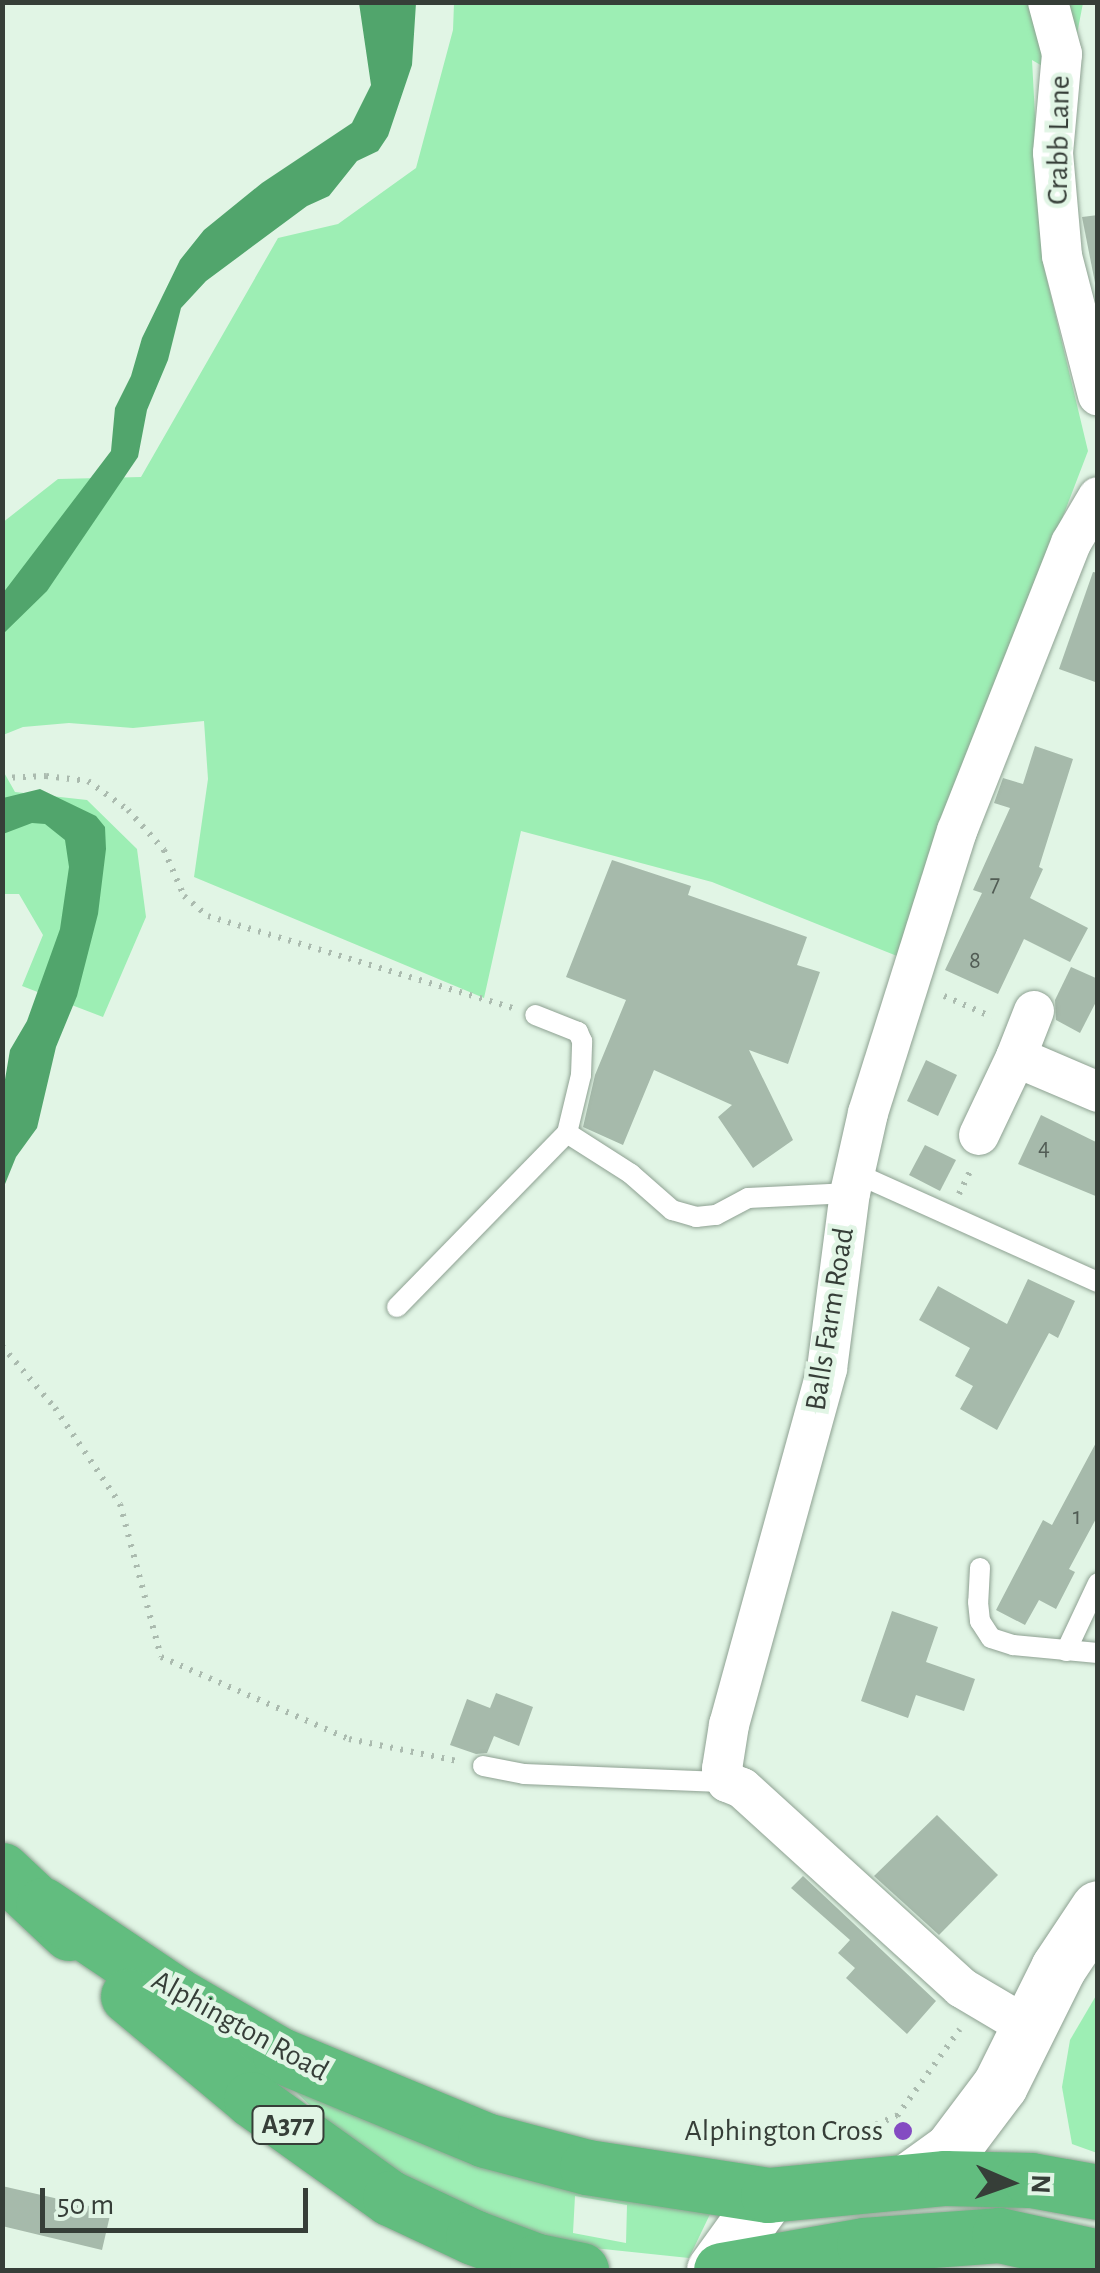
<!DOCTYPE html>
<html>
<head>
<meta charset="utf-8">
<style>
  body { margin:0 }
  #map { position:relative; width:1100px; height:2273px; overflow:hidden; background:#e1f5e5; font-family:"Alegreya Sans",sans-serif }
  div>[style] { position:absolute }
  [style*='--x'] { left:calc(var(--x)*1px); top:calc(var(--y)*1px); width:calc(var(--w)*1px); rotate:calc(var(--a)*1deg) }
  .green>* { inset:0; background:#9deeb4 }
  .water>* { inset:0; background:#51a56c }
  .building>* { inset:0; background:#a6baab }
  .path>* { height:6px; margin-top:-3px; transform-origin:0; background:repeating-linear-gradient(90deg,#abbbaf 0 2.5px,transparent 0 10.5px) }
  .roads { filter:drop-shadow(0 0 2px #8ea192) drop-shadow(0 0 2px #8ea192) }
  .lane>* { height:20px; margin:-10px; padding:0 10px; transform-origin:10px; border-radius:10px; background:#fff }
  .street>* { height:40px; margin:-20px; padding:0 20px; transform-origin:20px; border-radius:20px; background:#fff }
  .secondary>* { height:55px; margin:-27.5px; padding:0 27.5px; transform-origin:27.5px; border-radius:27.5px; background:#fff }
  .highway>* { height:55px; margin:-27.5px; padding:0 27.5px; transform-origin:27.5px; border-radius:27.5px; background:#62bd7f }
  .dots>* { width:28px; height:28px; translate:-50% -50%; box-sizing:border-box; border:5px solid #e1f5e5; border-radius:50% }
  span { translate:-50% -50%; white-space:nowrap; text-align:center; line-height:1.15; -webkit-text-stroke:9px #e1f5e5; paint-order:stroke }
  .number-label { font-size:25px; color:#525d55 }
  .number-label span { -webkit-text-stroke-width:0 }
  .shield-label span { padding:2px 8px; background:#e1f5e5; border:2px solid; border-radius:8px; -webkit-text-stroke-width:0 }
  .shield-label { font-size:28px; color:#363e38; font-weight:700 }
  .street-label { font-size:30px; color:#363e38 }
  .poi-label { font-size:30px; color:#363e38 }
  .right { translate:-100% -50%; text-align:right }
  .frame { position:absolute; inset:0; border:5px solid #363e38; pointer-events:none }
  .north { position:absolute; left:960px; top:2133px; width:100px; height:100px; -webkit-text-stroke:8px #e1f5e5; paint-order:stroke; rotate:92deg; font-size:28px; font-weight:700; line-height:40px; text-align:center; color:#363e38 }
  .north::after { content:''; display:block; margin:auto; width:35px; height:45px; background:#363e38; clip-path:polygon(50% 0,100% 100%,50% 72%,0 100%) }
  .scale { position:absolute; left:40px; top:2188px; width:268px; height:45px; box-sizing:border-box; border:5px solid #363e38; border-top:0; padding-left:12px; font-size:30px; line-height:35px; white-space:nowrap; color:#363e38; -webkit-text-stroke:8px #e1f5e5; paint-order:stroke }
</style>
</head>
<body>
<div id="map">
  <div class="green">
    <div style="clip-path:polygon(454px 3px,1083px 3px,1068px 81px,1032px 60px,1043px 263px,1088px 451px,993px 699px,902px 958px,712px 882px,521px 831px,484px 998px,194px 877px,208px 779px,204px 721px,133px 728px,69px 723px,23px 727px,3px 735px,2px 523px,58px 479px,141px 477px,278px 238px,338px 224px,416px 168px,453px 30px)"></div>
    <div style="clip-path:polygon(2px 769px,15px 792px,87px 800px,137px 849px,146px 917px,103px 1017px,22px 986px,43px 935px,19px 894px,3px 894px)"></div>
    <div style="clip-path:polygon(1097px 1994px,1097px 2153px,1072px 2144px,1062px 2087px,1070px 2040px)"></div>
    <div style="clip-path:polygon(evenodd,294px 2090px,712px 2210px,689px 2258px,565px 2245px,472px 2212px,387px 2165px,334px 2129px,294px 2090px,575px 2196px,627px 2205px,626px 2243px,573px 2233px,575px 2196px)"></div>
  </div>
  <div class="water">
    <div style="clip-path:polygon(359px 3px,416px 3px,412px 65px,388px 136px,378px 151px,357px 161px,329px 196px,307px 206px,206px 281px,181px 308px,168px 360px,147px 410px,138px 457px,47px 591px,3px 634px,3px 593px,111px 451px,115px 408px,131px 376px,142px 338px,180px 260px,204px 230px,262px 183px,352px 123px,371px 85px)"></div>
    <div style="clip-path:polygon(40px 789px,96px 816px,105px 827px,106px 849px,98px 914px,77px 996px,56px 1047px,37px 1128px,16px 1157px,3px 1189px,2px 1097px,10px 1050px,27px 1021px,60px 929px,69px 867px,65px 840px,45px 824px,32px 823px,3px 834px,3px 798px)"></div>
  </div>
  <div class="building">
    <div style="clip-path:polygon(1098px 215px,1098px 298px,1082px 217px)"></div>
    <div style="clip-path:polygon(1093px 572px,1098px 573px,1098px 683px,1059px 669px)"></div>
    <div style="clip-path:polygon(1035px 746px,1073px 759px,1039px 867px,1043px 869px,1030px 898px,1088px 928px,1070px 962px,1024px 939px,998px 994px,945px 970px,982px 893px,973px 890px,1010px 808px,994px 803px,1003px 778px,1023px 784px)"></div>
    <div style="clip-path:polygon(612px 860px,691px 886px,688px 895px,807px 937px,797px 965px,820px 972px,788px 1064px,749px 1050px,793px 1140px,753px 1168px,718px 1117px,732px 1105px,654px 1070px,623px 1145px,583px 1127px,595px 1075px,626px 1000px,566px 977px)"></div>
    <div style="clip-path:polygon(1071px 967px,1098px 979px,1098px 998px,1080px 1033px,1056px 1020px,1055px 1000px)"></div>
    <div style="clip-path:polygon(926px 1060px,957px 1075px,938px 1116px,907px 1101px)"></div>
    <div style="clip-path:polygon(1041px 1115px,1098px 1143px,1098px 1197px,1018px 1164px)"></div>
    <div style="clip-path:polygon(925px 1145px,956px 1160px,940px 1191px,909px 1175px)"></div>
    <div style="clip-path:polygon(1028px 1279px,1075px 1301px,1058px 1338px,1049px 1333px,997px 1430px,960px 1409px,973px 1386px,955px 1376px,970px 1348px,919px 1320px,938px 1286px,1007px 1324px)"></div>
    <div style="clip-path:polygon(1098px 1439px,1098px 1515px,1069px 1569px,1075px 1572px,1056px 1609px,1039px 1600px,1025px 1625px,996px 1610px,1043px 1520px,1052px 1525px)"></div>
    <div style="clip-path:polygon(892px 1611px,938px 1627px,926px 1662px,975px 1679px,964px 1711px,916px 1695px,908px 1718px,861px 1701px)"></div>
    <div style="clip-path:polygon(496px 1693px,533px 1707px,519px 1746px,494px 1736px,487px 1753px,476px 1754px,450px 1745px,467px 1699px,490px 1708px)"></div>
    <div style="clip-path:polygon(937px 1815px,998px 1875px,939px 1935px,874px 1876px)"></div>
    <div style="clip-path:polygon(803px 1876px,936px 2001px,907px 2034px,846px 1978px,855px 1968px,838px 1953px,850px 1940px,791px 1888px)"></div>
    <div style="clip-path:polygon(2px 2186px,111px 2211px,102px 2250px,2px 2226px)"></div>
  </div>
  <div class="path">
    <div style="--x:2;--y:778;--w:44;--a:-2.6"></div>
    <div style="--x:46;--y:776;--w:42;--a:6.8"></div>
    <div style="--x:88;--y:781;--w:49;--a:35.9"></div>
    <div style="--x:128;--y:810;--w:54;--a:48"></div>
    <div style="--x:164;--y:850;--w:50;--a:66.5"></div>
    <div style="--x:184;--y:896;--w:31;--a:40"></div>
    <div style="--x:208;--y:916;--w:318;--a:16.8"></div>
    <div style="--x:944;--y:996;--w:52;--a:23.6"></div>
    <div style="--x:959;--y:1194;--w:28;--a:-64"></div>
    <div style="--x:2;--y:1346;--w:82;--a:49.5"></div>
    <div style="--x:55;--y:1408;--w:116;--a:55.9"></div>
    <div style="--x:120;--y:1504;--w:158;--a:75"></div>
    <div style="--x:161;--y:1657;--w:205;--a:23.6"></div>
    <div style="--x:349;--y:1739;--w:110;--a:11.5"></div>
    <div style="--x:837;--y:2140;--w:65;--a:-21.8"></div>
    <div style="--x:897;--y:2116;--w:107;--a:-54.1"></div>
  </div>
  <div class="roads">
    <div class="lane">
      <div style="--x:567;--y:1133;--w:76;--a:32.6"></div>
      <div style="--x:631;--y:1174;--w:55;--a:41.3"></div>
      <div style="--x:672;--y:1210;--w:25;--a:16"></div>
      <div style="--x:696;--y:1217;--w:20;--a:-6"></div>
      <div style="--x:716;--y:1215;--w:36;--a:-28"></div>
      <div style="--x:748;--y:1198;--w:102;--a:-2.8"></div>
      <div style="--x:855;--y:1173;--w:266;--a:24.2"></div>
      <div style="--x:397;--y:1307;--w:243;--a:-45.7"></div>
      <div style="--x:567;--y:1133;--w:60;--a:-76.4"></div>
      <div style="--x:581;--y:1075;--w:34;--a:-88"></div>
      <div style="--x:582;--y:1041;--w:10;--a:-114"></div>
      <div style="--x:578;--y:1032;--w:46;--a:-158.4"></div>
      <div style="--x:980;--y:1568;--w:34;--a:93"></div>
      <div style="--x:978;--y:1602;--w:19;--a:84"></div>
      <div style="--x:980;--y:1621;--w:20;--a:57"></div>
      <div style="--x:991;--y:1638;--w:23;--a:18"></div>
      <div style="--x:1013;--y:1645;--w:85;--a:5.4"></div>
      <div style="--x:1066;--y:1651;--w:75;--a:-64.8"></div>
      <div style="--x:483;--y:1766;--w:42;--a:11"></div>
      <div style="--x:524;--y:1774;--w:203;--a:2.3"></div>
    </div>
    <div class="street">
      <div style="--x:1048;--y:2;--w:54;--a:74.9"></div>
      <div style="--x:1062;--y:54;--w:99;--a:95.2"></div>
      <div style="--x:1053;--y:153;--w:103;--a:85"></div>
      <div style="--x:1062;--y:256;--w:144;--a:75.5"></div>
      <div style="--x:1034;--y:1011;--w:49;--a:111.4"></div>
      <div style="--x:1016;--y:1057;--w:89;--a:23.1"></div>
      <div style="--x:979;--y:1135;--w:86;--a:-64.6"></div>
      <div style="--x:1028;--y:2027;--w:77;--a:-149.4"></div>
      <div style="--x:962;--y:1988;--w:297;--a:-137.7"></div>
      <div style="--x:742;--y:1788;--w:16;--a:-158"></div>
      <div style="--x:727;--y:1782;--w:14;--a:-111"></div>
      <div style="--x:722;--y:1769;--w:45;--a:-81"></div>
      <div style="--x:729;--y:1725;--w:369;--a:-74.6"></div>
      <div style="--x:827;--y:1369;--w:177;--a:-82.6"></div>
      <div style="--x:850;--y:1193;--w:82;--a:-77.3"></div>
      <div style="--x:868;--y:1113;--w:296;--a:-72.5"></div>
      <div style="--x:957;--y:831;--w:310;--a:-68.4"></div>
      <div style="--x:1071;--y:543;--w:53;--a:-59.6"></div>
    </div>
    <div class="secondary">
      <div style="--x:908;--y:2181;--w:53;--a:-35.8"></div>
      <div style="--x:951;--y:2150;--w:81;--a:-53"></div>
      <div style="--x:1000;--y:2085;--w:131;--a:-63.6"></div>
      <div style="--x:1058;--y:1968;--w:72;--a:-56.3"></div>
      <div style="--x:714;--y:2270;--w:92;--a:-54.2"></div>
    </div>
    <div class="highway">
      <div style="--x:2;--y:1870;--w:92;--a:43.2"></div>
      <div style="--x:43;--y:1905;--w:161;--a:33.9"></div>
      <div style="--x:177;--y:1995;--w:119;--a:30.2"></div>
      <div style="--x:280;--y:2055;--w:222;--a:22.5"></div>
      <div style="--x:485;--y:2140;--w:106;--a:14.8"></div>
      <div style="--x:587;--y:2167;--w:183;--a:8.8"></div>
      <div style="--x:768;--y:2195;--w:178;--a:-5.5"></div>
      <div style="--x:945;--y:2178;--w:86;--a:1.3"></div>
      <div style="--x:1031;--y:2180;--w:68;--a:10.2"></div>
      <div style="--x:128;--y:1996;--w:160;--a:39.9"></div>
      <div style="--x:251;--y:2099;--w:171;--a:35.5"></div>
      <div style="--x:390;--y:2198;--w:92;--a:25.2"></div>
      <div style="--x:473;--y:2237;--w:68;--a:20.6"></div>
      <div style="--x:537;--y:2261;--w:45;--a:11.6"></div>
      <div style="--x:721;--y:2270;--w:145;--a:-9.9"></div>
      <div style="--x:864;--y:2245;--w:135;--a:-4.2"></div>
      <div style="--x:999;--y:2235;--w:101;--a:12.5"></div>
    </div>
  </div>
  <div class="dots">
    <div style="left:903px;top:2131px;background:#844bc2"></div>
  </div>
  <div class="number-label">
    <span style="left:995px;top:884px">7</span>
    <span style="left:975px;top:961px">8</span>
    <span style="left:1044px;top:1148px">4</span>
    <span style="left:1077px;top:1517px">1</span>
  </div>
  <div class="shield-label">
    <span style="left:288px;top:2125px">A377</span>
  </div>
  <div class="street-label">
    <span style="left:1059px;top:140px;rotate:-89deg">Crabb Lane</span>
    <span style="left:830px;top:1319px;rotate:-81deg">Balls Farm Road</span>
    <span style="left:240px;top:2026px;rotate:29deg">Alphington Road</span>
  </div>
  <div class="poi-label">
    <span class="right" style="left:883px;top:2131px">Alphington Cross</span>
  </div>
  <div class="frame"></div>
  <div class="north">N</div>
  <div class="scale">50 m</div>
</div>
</body>
</html>
